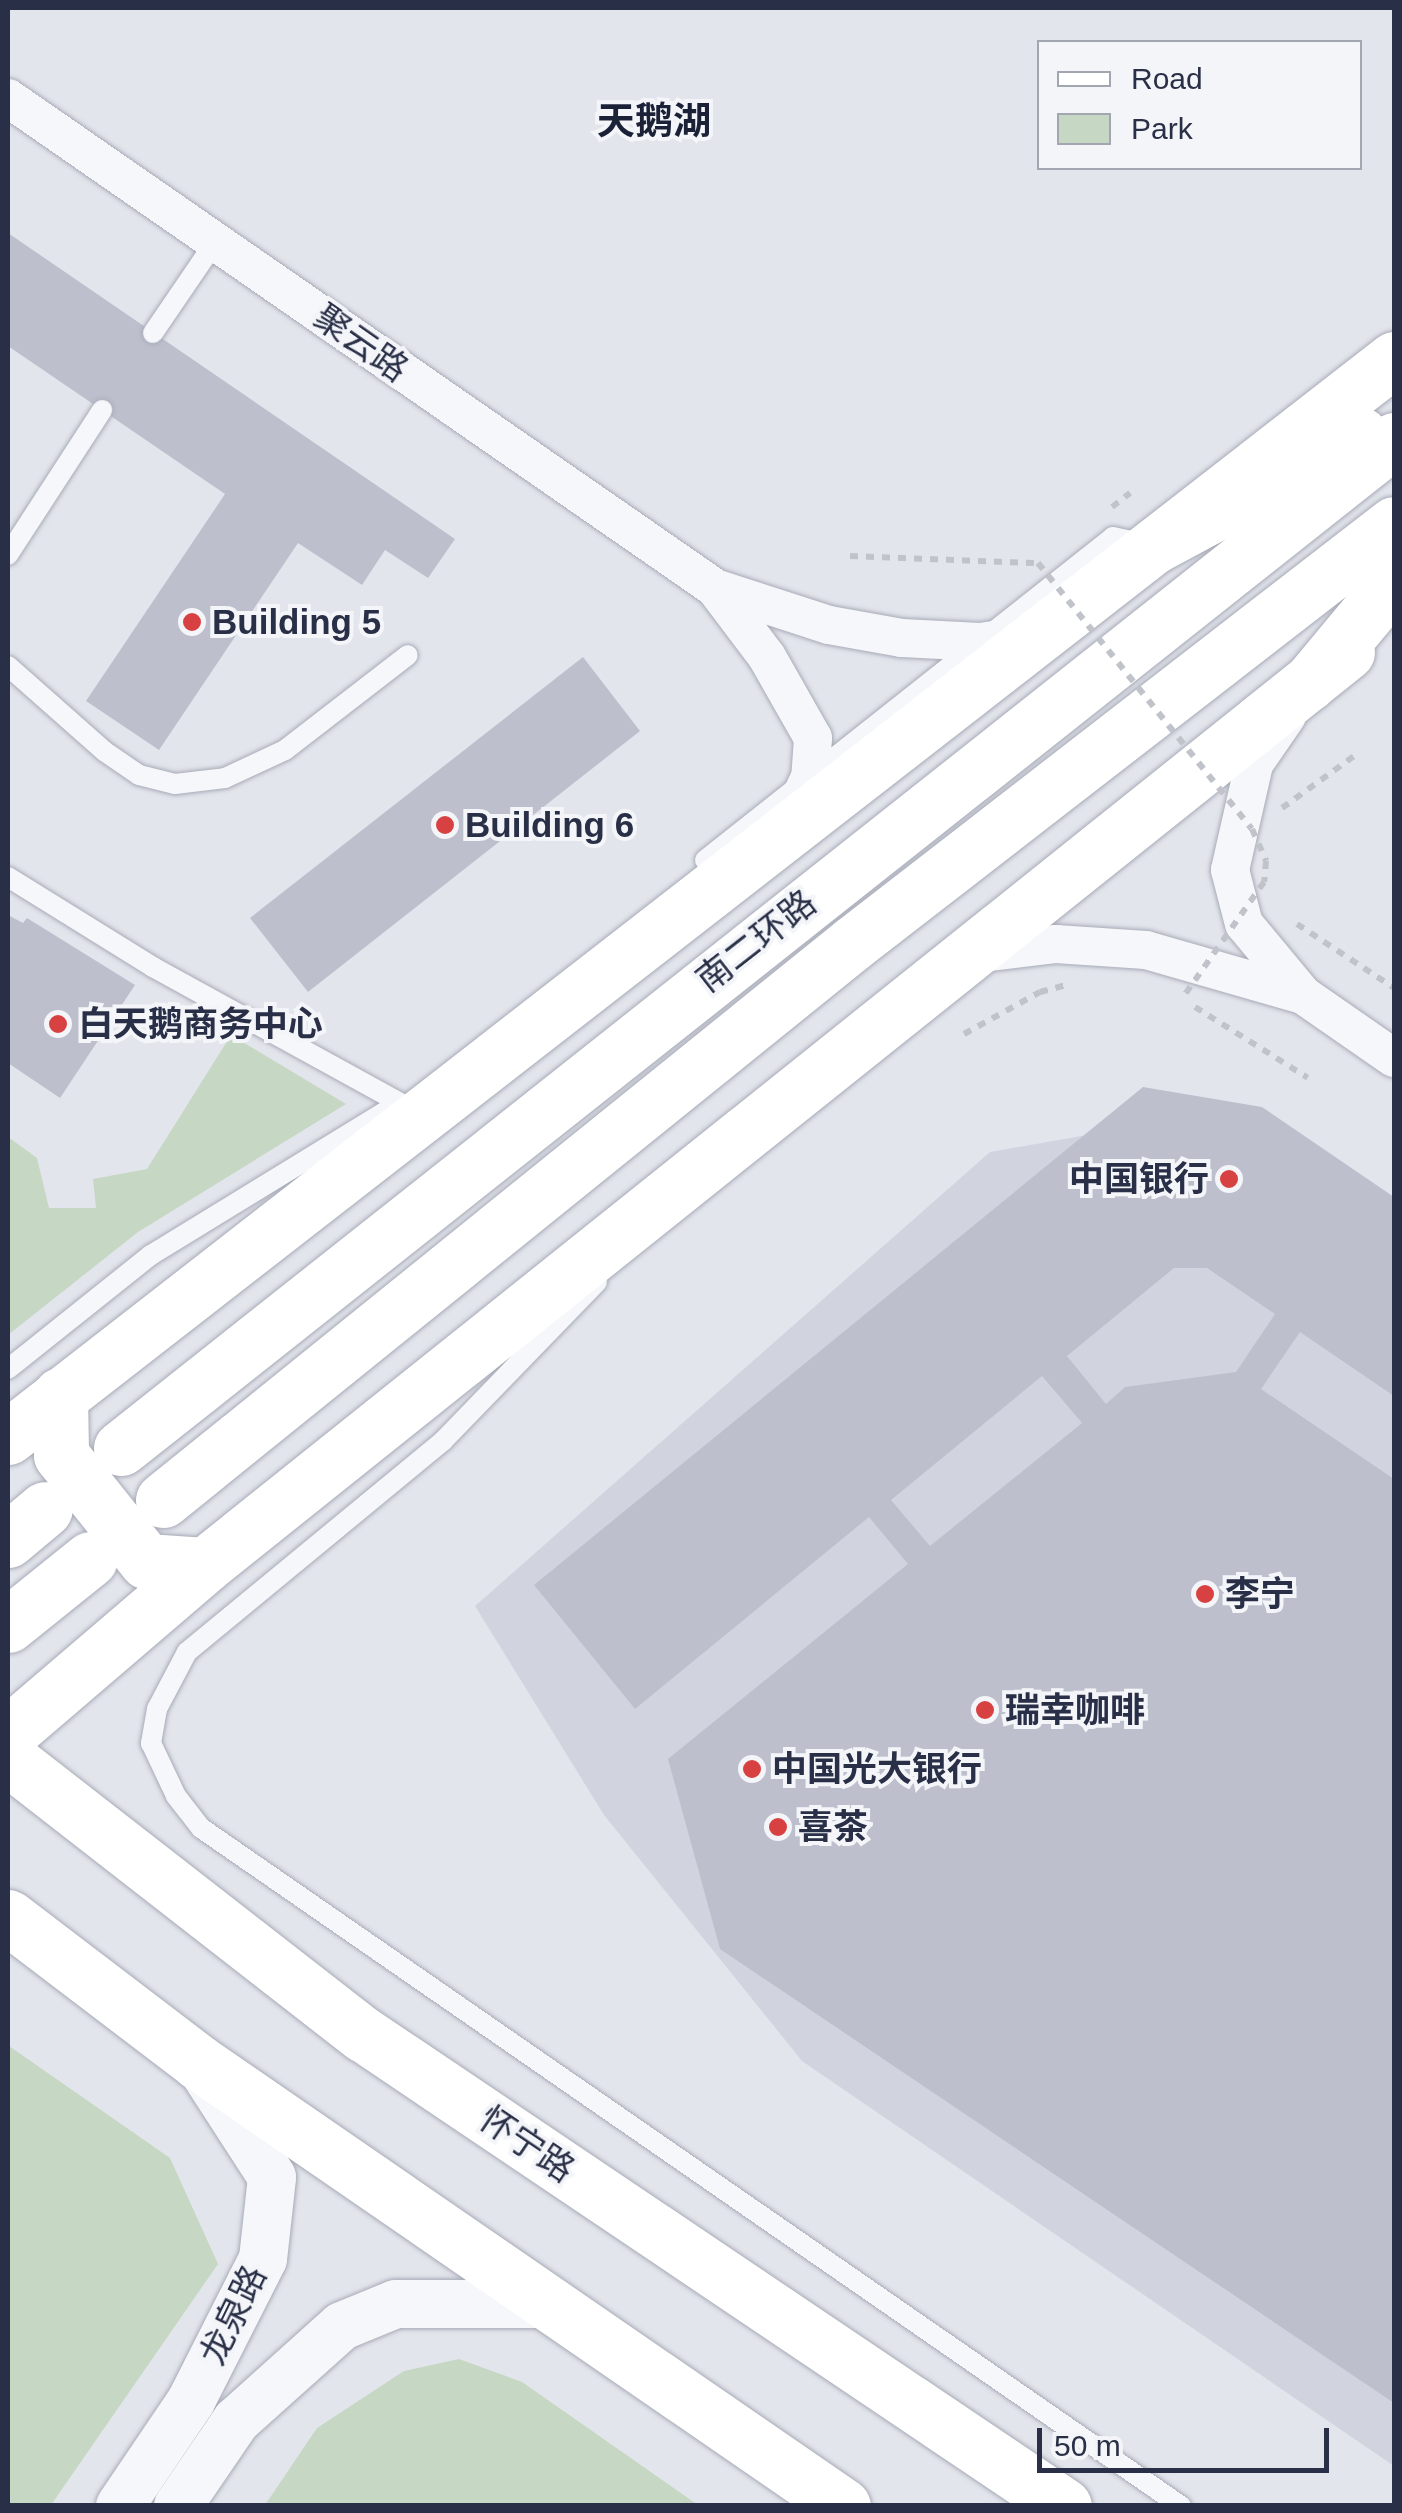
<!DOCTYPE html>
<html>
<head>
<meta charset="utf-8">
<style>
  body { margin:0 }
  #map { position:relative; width:1402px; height:2513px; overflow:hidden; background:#e3e5ec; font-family:Arial,"Noto Sans SC",sans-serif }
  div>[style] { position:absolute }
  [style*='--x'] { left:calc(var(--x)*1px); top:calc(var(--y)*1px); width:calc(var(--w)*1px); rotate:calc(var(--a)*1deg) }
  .built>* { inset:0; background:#d1d4de }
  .green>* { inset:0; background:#c6d7c4 }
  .building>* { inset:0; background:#bdc0cc }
  .path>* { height:6px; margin-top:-3px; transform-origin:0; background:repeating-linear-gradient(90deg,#c1c3cb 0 8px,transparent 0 16px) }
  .roads { filter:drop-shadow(0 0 2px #a7abb7) drop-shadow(0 0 2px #a7abb7) }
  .service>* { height:20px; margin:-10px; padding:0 10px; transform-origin:10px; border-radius:10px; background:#f6f7fa }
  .minor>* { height:38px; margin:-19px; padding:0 19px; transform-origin:19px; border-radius:19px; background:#f6f7fa }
  .tertiary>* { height:48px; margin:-24px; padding:0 24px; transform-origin:24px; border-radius:24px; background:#f6f7fa }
  .primary>* { height:55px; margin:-27.5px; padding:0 27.5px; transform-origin:27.5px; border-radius:27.5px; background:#fff }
  .trunk>* { height:55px; margin:-27.5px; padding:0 27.5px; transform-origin:27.5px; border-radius:27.5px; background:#fff }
  .path-bridge>* { height:6px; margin-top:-3px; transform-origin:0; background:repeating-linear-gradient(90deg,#c1c3cb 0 8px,transparent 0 16px) }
  .dots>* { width:28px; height:28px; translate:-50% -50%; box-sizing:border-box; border:5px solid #f3f5f9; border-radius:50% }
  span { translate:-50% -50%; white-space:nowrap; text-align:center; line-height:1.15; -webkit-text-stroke:8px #f3f5f9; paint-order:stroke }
  .street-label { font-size:35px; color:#292f46 }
  .poi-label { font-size:35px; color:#292f46; font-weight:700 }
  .left { translate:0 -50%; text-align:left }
  .right { translate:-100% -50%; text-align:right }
  .neighbourhood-label { font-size:38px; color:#1b2137; font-weight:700 }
  .frame { position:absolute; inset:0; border:10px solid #292f46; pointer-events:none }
  .legend { position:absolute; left:1037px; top:40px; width:325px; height:130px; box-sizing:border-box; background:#f3f5f9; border:2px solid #a2a6b1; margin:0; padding:12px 18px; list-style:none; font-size:30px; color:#292f46 }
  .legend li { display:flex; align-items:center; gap:20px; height:50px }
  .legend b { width:50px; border:2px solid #a2a6b1 }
  .scale { position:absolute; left:1037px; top:2428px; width:292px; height:45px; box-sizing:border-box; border:5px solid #292f46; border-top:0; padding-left:12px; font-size:30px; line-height:35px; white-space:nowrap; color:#292f46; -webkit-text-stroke:8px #f3f5f9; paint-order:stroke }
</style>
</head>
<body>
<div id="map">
  <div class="built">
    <div style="clip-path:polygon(1217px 1112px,1394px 1236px,1394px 2466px,802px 2061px,604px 1815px,475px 1606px,990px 1152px)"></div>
  </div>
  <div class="green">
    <div style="clip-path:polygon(231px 1035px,346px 1104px,138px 1232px,8px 1335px,8px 1137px,37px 1158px,49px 1208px,96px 1208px,93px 1179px,147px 1169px)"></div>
    <div style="clip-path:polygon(9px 2046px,170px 2158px,218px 2264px,51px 2505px,8px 2505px)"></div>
    <div style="clip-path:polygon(459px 2359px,522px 2382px,698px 2505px,265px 2505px,317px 2428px,404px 2371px)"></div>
  </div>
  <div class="building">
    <div style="clip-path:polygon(8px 233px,455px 539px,428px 578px,385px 550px,362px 585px,298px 543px,159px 750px,86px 701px,225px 494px,8px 346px)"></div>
    <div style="clip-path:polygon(583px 657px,640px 731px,308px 992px,250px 918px)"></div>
    <div style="clip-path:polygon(8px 915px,23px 923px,27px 918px,135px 985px,60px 1098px,8px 1063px)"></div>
    <div style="clip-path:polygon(evenodd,1143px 1087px,1262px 1107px,1394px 1197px,1394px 1396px,1300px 1332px,1261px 1389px,1394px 1479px,1394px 2403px,720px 1949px,668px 1759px,908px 1564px,869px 1517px,635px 1709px,534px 1585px,1143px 1087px,1174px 1268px,1207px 1268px,1275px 1314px,1236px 1372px,1125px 1387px,1106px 1404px,1067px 1356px,1174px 1268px,1143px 1087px,1042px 1376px,1082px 1423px,930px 1546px,891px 1500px,1042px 1376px)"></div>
  </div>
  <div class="path">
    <div style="--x:1112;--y:507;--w:23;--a:-38"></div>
    <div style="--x:850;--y:556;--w:184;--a:2.2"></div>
    <div style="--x:1282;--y:808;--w:89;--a:-35.8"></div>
    <div style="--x:1297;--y:924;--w:116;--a:33.4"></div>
    <div style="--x:1195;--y:1007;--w:133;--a:32.1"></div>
    <div style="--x:964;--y:1034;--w:87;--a:-28.9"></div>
    <div style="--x:1040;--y:992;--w:27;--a:-15"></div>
  </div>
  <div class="roads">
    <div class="service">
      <div style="--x:153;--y:333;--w:110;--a:-55.7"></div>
      <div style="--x:8;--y:555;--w:173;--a:-57"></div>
      <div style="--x:8;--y:666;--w:128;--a:41.5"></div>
      <div style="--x:104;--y:751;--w:42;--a:34.4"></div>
      <div style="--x:139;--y:775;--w:37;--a:14"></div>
      <div style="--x:175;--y:784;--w:50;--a:-6.8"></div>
      <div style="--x:225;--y:778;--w:66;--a:-25"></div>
      <div style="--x:285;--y:750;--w:155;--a:-37.7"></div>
      <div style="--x:705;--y:860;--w:520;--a:-38.37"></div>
      <div style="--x:1113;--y:537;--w:30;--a:12"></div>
      <div style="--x:8;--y:877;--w:171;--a:31.8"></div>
      <div style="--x:153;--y:967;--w:282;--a:28.8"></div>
      <div style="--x:597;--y:1282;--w:221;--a:134.1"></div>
      <div style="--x:443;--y:1441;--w:332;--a:140.5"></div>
      <div style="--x:187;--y:1652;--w:64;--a:117.8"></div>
      <div style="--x:157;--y:1709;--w:35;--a:100"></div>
      <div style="--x:151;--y:1743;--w:59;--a:64.7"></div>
      <div style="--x:176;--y:1796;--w:41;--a:52"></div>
      <div style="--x:201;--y:1828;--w:1192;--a:34.68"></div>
      <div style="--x:8;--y:1369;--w:183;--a:-38.6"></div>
      <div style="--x:151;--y:1255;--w:278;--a:-31.5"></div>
    </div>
    <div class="minor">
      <div style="--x:8;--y:98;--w:860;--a:34.72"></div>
      <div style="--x:715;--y:588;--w:120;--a:18"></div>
      <div style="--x:829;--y:625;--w:74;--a:10.1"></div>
      <div style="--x:902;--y:638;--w:78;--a:2.9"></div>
      <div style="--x:980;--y:642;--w:55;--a:-8.4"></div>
      <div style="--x:715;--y:588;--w:86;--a:53"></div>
      <div style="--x:767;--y:657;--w:93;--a:60.4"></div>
      <div style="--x:813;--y:738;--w:39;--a:94"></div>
      <div style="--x:810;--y:777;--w:54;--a:115.1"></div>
      <div style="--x:974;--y:954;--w:83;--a:-7"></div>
      <div style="--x:1056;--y:944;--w:90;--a:3.8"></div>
      <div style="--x:1146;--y:950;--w:163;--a:16"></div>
      <div style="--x:1303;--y:995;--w:92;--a:-129.7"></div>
      <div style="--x:1244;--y:924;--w:56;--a:-104.5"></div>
      <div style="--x:1230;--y:870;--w:109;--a:-77.2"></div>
      <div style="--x:1254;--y:764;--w:58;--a:-55.5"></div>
      <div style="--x:1303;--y:995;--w:111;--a:34.7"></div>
    </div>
    <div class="tertiary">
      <div style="--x:120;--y:2506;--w:127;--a:-55.9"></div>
      <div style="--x:191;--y:2401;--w:159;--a:-63.1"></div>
      <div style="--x:263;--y:2259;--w:82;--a:-83.7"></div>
      <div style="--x:272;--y:2177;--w:129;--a:-122.9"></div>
      <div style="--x:178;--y:2506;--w:103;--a:-55.7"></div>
      <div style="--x:236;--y:2421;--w:142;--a:-41.9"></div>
      <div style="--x:342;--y:2326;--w:58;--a:-22.2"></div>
      <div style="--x:396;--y:2304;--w:153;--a:0"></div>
    </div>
    <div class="primary">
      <div style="--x:60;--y:1395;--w:60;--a:89"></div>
      <div style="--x:61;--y:1455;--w:136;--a:51.3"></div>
      <div style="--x:146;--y:1561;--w:59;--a:3.9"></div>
      <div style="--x:8;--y:1437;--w:1756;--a:-37.87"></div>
      <div style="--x:8;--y:1734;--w:260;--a:-40.6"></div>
      <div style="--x:205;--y:1565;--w:1462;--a:-38.64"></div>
      <div style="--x:8;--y:1758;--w:450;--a:37.9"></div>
      <div style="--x:363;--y:2034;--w:845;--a:33.95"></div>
      <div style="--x:8;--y:1917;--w:239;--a:37.3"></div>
      <div style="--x:198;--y:2062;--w:783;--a:34.54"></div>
    </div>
    <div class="trunk">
      <div style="--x:1154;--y:546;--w:235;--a:-28.2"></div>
      <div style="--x:1309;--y:683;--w:133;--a:-50.2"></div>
      <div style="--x:121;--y:1448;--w:1624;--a:-38.37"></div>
      <div style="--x:163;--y:1500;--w:887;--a:-38.91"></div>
      <div style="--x:853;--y:943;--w:684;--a:-37.76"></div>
      <div style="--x:8;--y:1540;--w:48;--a:-40"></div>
      <div style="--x:8;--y:1625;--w:105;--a:-38.8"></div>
    </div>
  </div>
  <div class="path-bridge">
    <div style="--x:1038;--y:563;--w:341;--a:51.2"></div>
    <div style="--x:1252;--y:829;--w:35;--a:66"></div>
    <div style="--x:1266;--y:861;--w:21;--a:95"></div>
    <div style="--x:1264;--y:882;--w:144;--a:125.1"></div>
  </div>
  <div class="dots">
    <div style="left:192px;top:622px;background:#d84141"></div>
    <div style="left:445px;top:825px;background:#d84141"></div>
    <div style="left:58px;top:1024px;background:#d84141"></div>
    <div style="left:1229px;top:1179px;background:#d84141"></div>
    <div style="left:1205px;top:1594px;background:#d84141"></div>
    <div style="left:985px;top:1710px;background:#d84141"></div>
    <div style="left:752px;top:1769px;background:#d84141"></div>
    <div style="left:778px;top:1827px;background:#d84141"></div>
  </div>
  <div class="street-label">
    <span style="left:361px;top:343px;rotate:35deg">聚云路</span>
    <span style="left:756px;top:941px;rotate:-38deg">南二环路</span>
    <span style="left:527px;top:2144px;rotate:34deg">怀宁路</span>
    <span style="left:233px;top:2315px;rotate:-64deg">龙泉路</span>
  </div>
  <div class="poi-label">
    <span class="left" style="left:212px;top:622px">Building 5</span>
    <span class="left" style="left:465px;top:825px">Building 6</span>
    <span class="left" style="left:78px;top:1024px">白天鹅商务中心</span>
    <span class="right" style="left:1209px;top:1179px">中国银行</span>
    <span class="left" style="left:1225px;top:1594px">李宁</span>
    <span class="left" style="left:1005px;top:1710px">瑞幸咖啡</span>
    <span class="left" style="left:772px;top:1769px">中国光大银行</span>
    <span class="left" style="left:798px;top:1827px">喜茶</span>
  </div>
  <div class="neighbourhood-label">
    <span style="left:654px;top:122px">天鹅湖</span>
  </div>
  <div class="frame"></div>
  <ul class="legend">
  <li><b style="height:12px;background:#fff"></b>Road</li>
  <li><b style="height:28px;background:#c6d7c4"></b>Park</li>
  </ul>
  <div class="scale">50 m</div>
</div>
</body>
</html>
